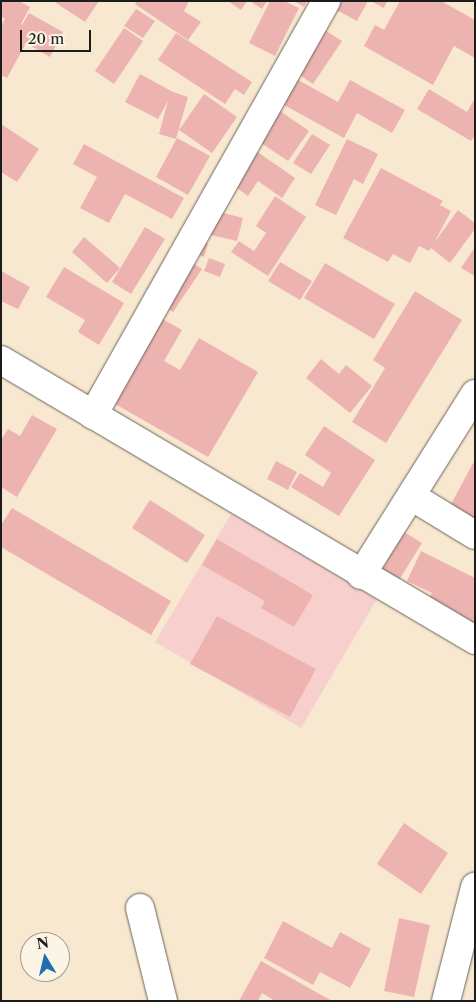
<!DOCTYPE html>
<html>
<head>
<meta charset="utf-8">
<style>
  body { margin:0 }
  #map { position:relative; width:476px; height:1002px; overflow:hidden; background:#f8e8d0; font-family:"Libre Caslon Text",serif }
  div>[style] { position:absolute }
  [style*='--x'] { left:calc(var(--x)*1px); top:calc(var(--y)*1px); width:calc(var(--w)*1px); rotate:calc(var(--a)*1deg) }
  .built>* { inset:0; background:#f7d0ce }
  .building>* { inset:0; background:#edb3b0 }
  .roads { filter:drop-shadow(0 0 1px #69635b) drop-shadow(0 0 1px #69635b) }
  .minor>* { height:28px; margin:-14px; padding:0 14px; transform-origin:14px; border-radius:14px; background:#fff }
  span { translate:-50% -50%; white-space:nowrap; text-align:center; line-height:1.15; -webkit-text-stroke:4.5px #fcf5e5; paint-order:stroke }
  .frame { position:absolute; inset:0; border:2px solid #1c1c1c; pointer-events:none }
  .north { position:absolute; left:20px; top:932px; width:50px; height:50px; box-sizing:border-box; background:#fcf5e5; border:1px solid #a29e95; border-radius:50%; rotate:351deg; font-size:14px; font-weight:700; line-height:20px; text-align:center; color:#1c1c1c }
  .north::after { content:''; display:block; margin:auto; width:18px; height:22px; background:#1f6fb2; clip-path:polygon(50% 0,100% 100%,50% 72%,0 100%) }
  .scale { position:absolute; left:20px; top:30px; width:71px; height:22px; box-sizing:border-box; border:2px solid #1c1c1c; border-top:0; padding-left:6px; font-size:15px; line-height:18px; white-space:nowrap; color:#1c1c1c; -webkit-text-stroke:4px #fcf5e5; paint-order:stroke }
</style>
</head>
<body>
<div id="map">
  <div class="built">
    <div style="clip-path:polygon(231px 514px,377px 599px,301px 728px,155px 642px)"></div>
  </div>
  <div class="building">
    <div style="clip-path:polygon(1px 1px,19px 1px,30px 7px,21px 24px,22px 25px,29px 13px,63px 32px,50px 57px,26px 43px,7px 78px,1px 75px,1px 26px,5px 19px,1px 16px)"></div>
    <div style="clip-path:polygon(53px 1px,99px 1px,85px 22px)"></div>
    <div style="clip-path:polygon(137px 1px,189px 1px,184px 11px,201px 22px,188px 40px,135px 4px)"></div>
    <div style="clip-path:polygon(228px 1px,247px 1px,241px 10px)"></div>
    <div style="clip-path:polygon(250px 1px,267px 1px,262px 9px)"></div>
    <div style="clip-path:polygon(270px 1px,284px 1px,299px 8px,275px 56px,249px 43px)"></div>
    <div style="clip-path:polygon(294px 1px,307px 1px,304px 7px)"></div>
    <div style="clip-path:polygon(337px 1px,368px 1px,357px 21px,333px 8px)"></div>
    <div style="clip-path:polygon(371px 1px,387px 1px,384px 8px)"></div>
    <div style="clip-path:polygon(400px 1px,441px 1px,475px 20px,475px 58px,454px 46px,433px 85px,364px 46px,375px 25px,384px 30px)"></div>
    <div style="clip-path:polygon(136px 9px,155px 21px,143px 38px,124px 26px)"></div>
    <div style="clip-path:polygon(320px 27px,342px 41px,313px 84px,292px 70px)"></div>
    <div style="clip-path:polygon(124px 28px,143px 41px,114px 84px,95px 71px)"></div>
    <div style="clip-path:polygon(176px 33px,252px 82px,244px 95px,235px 89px,225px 104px,158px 60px)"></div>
    <div style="clip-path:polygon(140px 74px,173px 92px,188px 97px,176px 139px,159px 134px,168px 101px,158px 119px,125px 102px)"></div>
    <div style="clip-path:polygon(289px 75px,338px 102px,350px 80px,405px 110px,392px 133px,357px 113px,344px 138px,275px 100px)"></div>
    <div style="clip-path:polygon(429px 89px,467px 112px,475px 98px,475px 135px,471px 141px,417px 109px)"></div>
    <div style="clip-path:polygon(204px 94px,237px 117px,212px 153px,179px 130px)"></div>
    <div style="clip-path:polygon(273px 106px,309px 131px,288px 161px,252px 137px)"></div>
    <div style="clip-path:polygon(1px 124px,39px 149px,17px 182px,1px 172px)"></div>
    <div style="clip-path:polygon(312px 134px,330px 145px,311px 174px,293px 163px)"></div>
    <div style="clip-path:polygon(177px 138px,210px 156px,188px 195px,156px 177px)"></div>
    <div style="clip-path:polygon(347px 139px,378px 154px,363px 184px,354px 179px,336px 215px,315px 205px)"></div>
    <div style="clip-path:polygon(84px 144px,184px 198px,172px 219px,125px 194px,109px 223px,80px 208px,97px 177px,73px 164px)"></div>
    <div style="clip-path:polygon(249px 146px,295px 178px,282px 198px,258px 181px,248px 196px,226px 180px)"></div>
    <div style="clip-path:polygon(381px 168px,443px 201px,440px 205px,451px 211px,434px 243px,458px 210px,475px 223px,475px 229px,450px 263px,431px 248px,429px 251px,419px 246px,410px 263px,393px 254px,388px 262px,343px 238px)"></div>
    <div style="clip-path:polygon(275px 196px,306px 217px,268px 276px,231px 252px,239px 241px,254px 251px,266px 233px,256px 226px)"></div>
    <div style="clip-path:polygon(208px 209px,243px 218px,237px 241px,202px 233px)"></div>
    <div style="clip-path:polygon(145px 227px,165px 239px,131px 294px,112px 282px)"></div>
    <div style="clip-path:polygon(84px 237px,120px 268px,107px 283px,72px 252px)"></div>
    <div style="clip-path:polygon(194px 239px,208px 244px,204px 257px,190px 251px)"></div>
    <div style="clip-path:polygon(475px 247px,475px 276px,461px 268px)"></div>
    <div style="clip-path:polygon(183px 256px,202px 269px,173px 312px,154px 299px)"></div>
    <div style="clip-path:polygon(209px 258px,225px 264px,220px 277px,204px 271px)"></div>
    <div style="clip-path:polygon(280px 262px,312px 281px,300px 300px,268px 281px)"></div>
    <div style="clip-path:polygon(325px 263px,395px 304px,374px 339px,304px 298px)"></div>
    <div style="clip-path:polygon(64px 267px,124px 303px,99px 345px,78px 332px,85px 320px,46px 297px)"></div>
    <div style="clip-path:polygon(1px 271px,30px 287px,18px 309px,1px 301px)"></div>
    <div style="clip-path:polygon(415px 291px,462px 320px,386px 443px,352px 422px,385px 368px,373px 360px)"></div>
    <div style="clip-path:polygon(148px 311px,182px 330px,164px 361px,180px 370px,199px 338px,258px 372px,208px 457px,101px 396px)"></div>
    <div style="clip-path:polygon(321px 359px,339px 374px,346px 365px,372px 386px,350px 413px,306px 378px)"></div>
    <div style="clip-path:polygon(32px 415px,57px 429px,17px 497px,1px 487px,1px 440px,8px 429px,20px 436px)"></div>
    <div style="clip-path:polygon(324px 426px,375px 460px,339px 516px,291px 487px,300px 473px,323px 487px,331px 473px,305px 455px)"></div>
    <div style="clip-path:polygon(276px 461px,297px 472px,288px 490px,267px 479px)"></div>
    <div style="clip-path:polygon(473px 463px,475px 464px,475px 527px,447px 512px)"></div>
    <div style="clip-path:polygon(150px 500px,205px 535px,187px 563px,132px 528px)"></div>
    <div style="clip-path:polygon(12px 508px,171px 601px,151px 635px,1px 547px,1px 525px)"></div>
    <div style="clip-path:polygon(404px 532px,422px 543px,399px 580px,382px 570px)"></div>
    <div style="clip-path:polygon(217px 539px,313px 595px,294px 627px,261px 608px,265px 601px,202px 565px)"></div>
    <div style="clip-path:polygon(421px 551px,475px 578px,475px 636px,423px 610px,432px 593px,407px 581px)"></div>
    <div style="clip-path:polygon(217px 616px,316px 669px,290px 717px,190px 664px)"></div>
    <div style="clip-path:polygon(404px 823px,448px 853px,421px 894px,377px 864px)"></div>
    <div style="clip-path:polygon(399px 918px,430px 925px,414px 997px,384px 991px)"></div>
    <div style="clip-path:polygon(283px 921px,332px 948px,340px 932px,371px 949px,350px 988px,320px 972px,313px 985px,264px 958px)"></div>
    <div style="clip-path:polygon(261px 961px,332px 1001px,275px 1001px,262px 993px,258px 1001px,239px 1001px)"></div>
  </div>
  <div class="roads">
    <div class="minor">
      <div style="--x:1;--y:360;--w:551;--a:30.57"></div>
      <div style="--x:93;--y:415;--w:475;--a:-60.6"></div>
      <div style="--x:411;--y:496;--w:75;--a:31.4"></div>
      <div style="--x:361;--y:575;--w:214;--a:-57.8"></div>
      <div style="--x:140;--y:908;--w:96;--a:76.1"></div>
      <div style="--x:446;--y:1001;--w:118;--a:-75.7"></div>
    </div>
  </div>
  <div class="frame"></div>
  <div class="north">N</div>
  <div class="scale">20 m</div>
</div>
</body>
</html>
